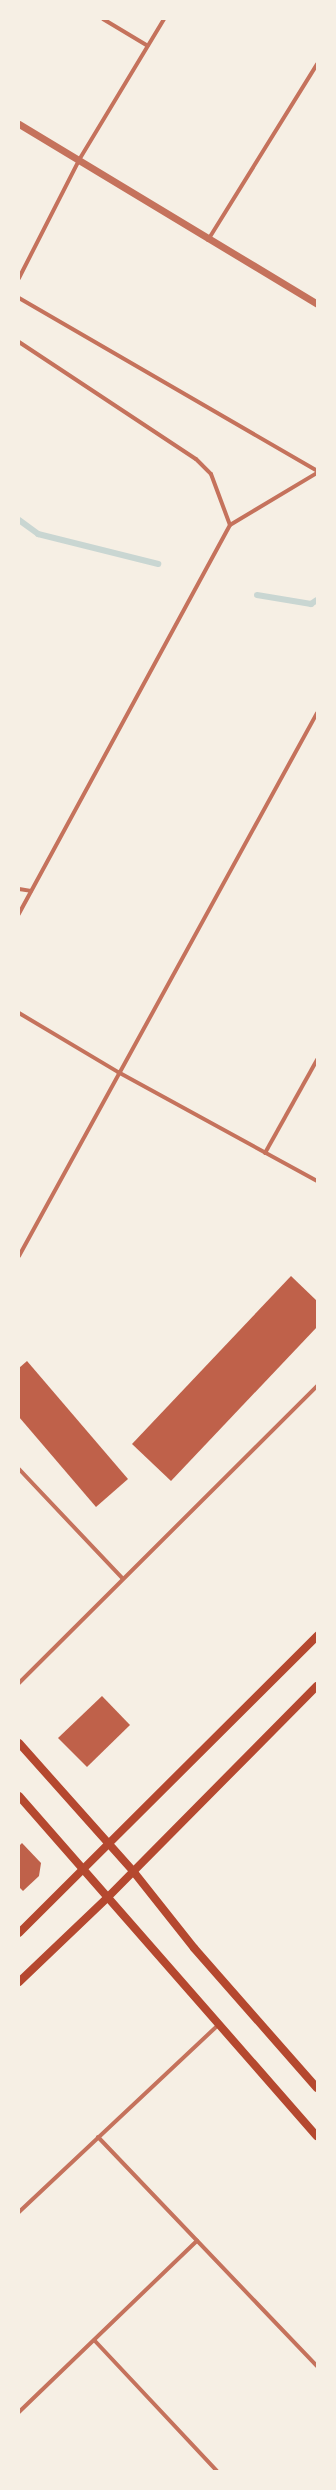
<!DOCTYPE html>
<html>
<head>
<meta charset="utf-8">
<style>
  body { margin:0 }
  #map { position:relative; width:336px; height:2490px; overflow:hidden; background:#f6efe4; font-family:Signika,sans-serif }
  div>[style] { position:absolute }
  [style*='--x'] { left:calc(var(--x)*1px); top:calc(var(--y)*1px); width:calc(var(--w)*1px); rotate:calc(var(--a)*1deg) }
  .stream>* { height:6px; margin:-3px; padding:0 3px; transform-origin:3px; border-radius:3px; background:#c9d6d2 }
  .building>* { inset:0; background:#bf614a }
  .minor>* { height:4px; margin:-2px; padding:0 2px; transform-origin:2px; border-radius:2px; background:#c5725c }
  .tertiary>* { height:7px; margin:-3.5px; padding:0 3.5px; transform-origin:3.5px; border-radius:3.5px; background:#c5725c }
  .secondary>* { height:8px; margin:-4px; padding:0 4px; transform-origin:4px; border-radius:4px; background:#b5482f }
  span { translate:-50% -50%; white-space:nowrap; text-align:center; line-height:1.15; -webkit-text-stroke:4px #f6efe4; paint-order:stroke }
  .frame { position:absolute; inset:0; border:20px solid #f6efe4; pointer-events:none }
</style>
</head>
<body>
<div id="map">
  <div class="stream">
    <div style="--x:19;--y:520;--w:24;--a:36"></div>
    <div style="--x:38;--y:534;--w:124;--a:14"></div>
    <div style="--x:257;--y:595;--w:55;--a:9.5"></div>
    <div style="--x:311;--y:604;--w:7;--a:-34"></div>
  </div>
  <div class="building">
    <div style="clip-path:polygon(291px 1276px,317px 1301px,317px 1327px,171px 1481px,132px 1444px)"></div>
    <div style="clip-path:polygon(27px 1361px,128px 1479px,96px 1507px,19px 1417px,19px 1368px)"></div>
    <div style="clip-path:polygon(102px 1696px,130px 1725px,87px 1767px,58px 1738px)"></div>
    <div style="clip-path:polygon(22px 1843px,41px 1863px,39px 1876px,23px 1891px,19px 1887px,19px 1846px)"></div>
  </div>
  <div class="minor">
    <div style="--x:103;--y:19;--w:52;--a:31"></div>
    <div style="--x:208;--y:240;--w:207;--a:-58.2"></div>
    <div style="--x:19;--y:278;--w:132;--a:-63"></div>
    <div style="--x:79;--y:160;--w:165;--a:-58.9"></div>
    <div style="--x:19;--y:298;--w:345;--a:30.1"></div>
    <div style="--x:19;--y:342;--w:212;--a:33.5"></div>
    <div style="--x:196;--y:459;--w:21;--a:45"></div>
    <div style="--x:211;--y:474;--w:54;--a:69.6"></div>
    <div style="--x:230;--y:525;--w:443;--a:118.5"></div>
    <div style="--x:230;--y:525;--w:101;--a:-30.9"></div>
    <div style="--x:19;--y:889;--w:12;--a:9"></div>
    <div style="--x:19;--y:1013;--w:115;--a:30.8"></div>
    <div style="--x:118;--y:1072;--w:227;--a:28.7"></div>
    <div style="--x:265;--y:1153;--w:107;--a:-60.8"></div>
    <div style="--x:19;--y:1256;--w:619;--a:-61.24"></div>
    <div style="--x:19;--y:1469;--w:150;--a:46.6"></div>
    <div style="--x:19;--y:1683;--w:421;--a:-44.9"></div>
    <div style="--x:98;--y:2137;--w:317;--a:46.3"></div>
    <div style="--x:19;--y:2212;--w:274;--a:-43.2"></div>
    <div style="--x:95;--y:2341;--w:178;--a:46.8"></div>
    <div style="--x:19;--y:2412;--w:247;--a:-43.9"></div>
  </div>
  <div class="tertiary">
    <div style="--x:19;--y:124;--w:348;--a:31.1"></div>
  </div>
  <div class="secondary">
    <div style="--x:19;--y:1743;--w:171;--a:48.3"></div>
    <div style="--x:133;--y:1871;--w:98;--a:51.6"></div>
    <div style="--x:194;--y:1948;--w:186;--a:48.7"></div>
    <div style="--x:19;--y:1796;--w:452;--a:48.8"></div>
    <div style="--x:19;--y:1933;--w:421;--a:-44.9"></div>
    <div style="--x:19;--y:1982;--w:123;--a:-43.7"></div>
    <div style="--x:108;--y:1897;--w:297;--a:-45.3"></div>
  </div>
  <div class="frame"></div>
</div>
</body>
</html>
